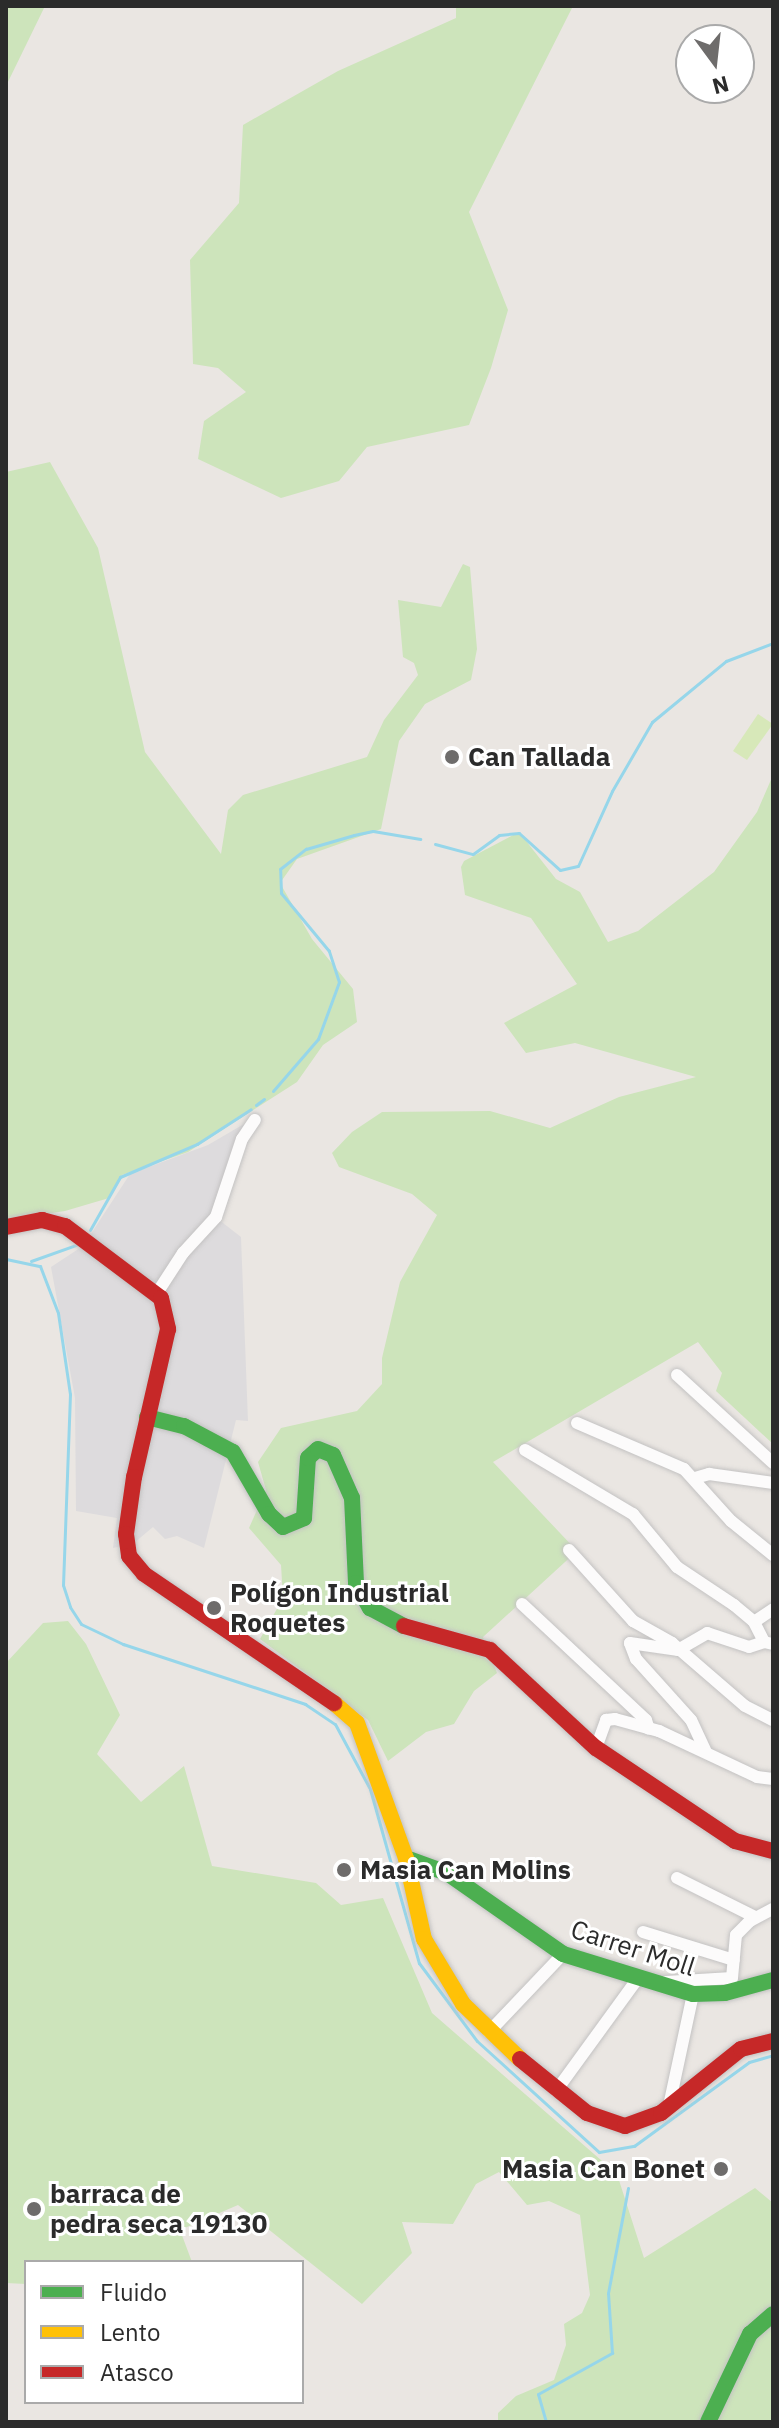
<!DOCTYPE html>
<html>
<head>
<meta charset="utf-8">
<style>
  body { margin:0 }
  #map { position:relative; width:779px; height:2428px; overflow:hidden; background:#eae6e2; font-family:"IBM Plex Sans",sans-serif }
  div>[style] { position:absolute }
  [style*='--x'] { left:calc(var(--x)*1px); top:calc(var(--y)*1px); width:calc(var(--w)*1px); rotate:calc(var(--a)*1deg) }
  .industrial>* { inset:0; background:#dddbdd }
  .green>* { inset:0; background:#cde4bb }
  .pitch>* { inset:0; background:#d7e8b9 }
  .stream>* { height:3px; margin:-1.5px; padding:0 1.5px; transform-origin:1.5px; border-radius:1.5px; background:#96d6ea }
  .roads { filter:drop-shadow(0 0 2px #c3c2c2) drop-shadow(0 0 2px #c3c2c2) }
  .street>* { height:12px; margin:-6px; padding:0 6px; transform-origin:6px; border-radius:6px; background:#fcfbfb }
  .fast>* { height:16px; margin:-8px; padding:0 8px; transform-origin:8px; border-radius:8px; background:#4caf50 }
  .slow>* { height:16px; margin:-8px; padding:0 8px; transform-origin:8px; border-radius:8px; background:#ffc107 }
  .jam>* { height:16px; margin:-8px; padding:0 8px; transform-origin:8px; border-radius:8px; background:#c62828 }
  .dots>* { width:22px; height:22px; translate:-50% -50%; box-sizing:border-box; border:4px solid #fff; border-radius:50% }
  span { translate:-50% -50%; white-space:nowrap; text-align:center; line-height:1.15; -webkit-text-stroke:6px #fff; paint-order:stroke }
  .poi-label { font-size:26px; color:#2b2b2b; font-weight:700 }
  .left { translate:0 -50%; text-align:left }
  .right { translate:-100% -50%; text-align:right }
  .street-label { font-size:26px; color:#2b2b2b }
  .frame { position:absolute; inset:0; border:8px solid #2b2b2b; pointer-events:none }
  .legend { position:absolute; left:24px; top:2260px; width:280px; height:144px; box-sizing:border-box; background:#fff; border:2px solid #aaa; margin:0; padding:10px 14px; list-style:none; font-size:24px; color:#2b2b2b }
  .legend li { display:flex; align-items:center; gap:16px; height:40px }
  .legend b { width:40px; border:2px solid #aaa }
  .north { position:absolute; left:675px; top:24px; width:80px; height:80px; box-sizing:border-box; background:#fff; border:2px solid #aaa; border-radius:50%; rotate:165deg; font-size:22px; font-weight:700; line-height:32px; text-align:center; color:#2b2b2b }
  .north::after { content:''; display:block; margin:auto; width:28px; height:36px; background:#6e6c6b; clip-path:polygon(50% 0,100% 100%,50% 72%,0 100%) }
</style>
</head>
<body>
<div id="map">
  <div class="industrial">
    <div style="clip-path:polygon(244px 1124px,214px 1216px,241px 1237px,248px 1421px,236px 1420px,204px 1548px,177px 1536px,165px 1539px,153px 1527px,134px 1543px,113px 1548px,117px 1518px,76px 1511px,75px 1398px,51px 1267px,83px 1246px,130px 1174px,208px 1145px)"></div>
  </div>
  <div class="green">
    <div style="clip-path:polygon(6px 6px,45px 6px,6px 86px)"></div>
    <div style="clip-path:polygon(456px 6px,573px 6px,469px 212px,508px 310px,491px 368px,469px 425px,367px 447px,339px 481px,281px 498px,198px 459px,204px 421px,246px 392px,218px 368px,193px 364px,190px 260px,239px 203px,243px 125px,338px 71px,456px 18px)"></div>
    <div style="clip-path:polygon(50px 462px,98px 548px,145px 752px,221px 854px,228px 810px,243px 795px,367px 757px,384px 720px,418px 675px,414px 663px,403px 657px,398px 600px,441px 607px,463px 564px,470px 567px,477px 649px,471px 680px,425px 704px,399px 741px,381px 829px,297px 859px,280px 883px,312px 939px,353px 989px,357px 1022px,323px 1045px,297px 1082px,188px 1152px,122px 1175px,109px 1198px,65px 1211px,6px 1220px,6px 472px)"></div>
    <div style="clip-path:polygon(773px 775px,773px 1444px,716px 1391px,722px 1373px,698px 1342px,493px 1462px,577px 1551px,483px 1637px,497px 1673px,474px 1691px,454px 1724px,426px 1732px,388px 1761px,368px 1720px,260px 1639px,283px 1598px,281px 1565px,249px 1528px,266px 1490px,258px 1462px,281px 1428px,357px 1411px,382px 1384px,382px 1358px,400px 1282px,437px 1215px,412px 1194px,339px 1167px,332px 1153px,352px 1132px,382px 1112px,490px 1111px,550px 1128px,619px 1097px,696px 1077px,575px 1043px,526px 1053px,504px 1023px,577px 984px,531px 918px,465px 895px,461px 867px,464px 861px,519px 832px,556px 879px,580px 892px,608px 942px,638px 931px,714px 872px,757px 812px)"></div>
    <div style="clip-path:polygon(68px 1621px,86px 1644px,120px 1715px,97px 1754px,141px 1802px,184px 1766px,212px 1866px,316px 1883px,341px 1905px,383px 1898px,432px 2013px,617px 2174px,644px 2258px,755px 2188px,773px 2203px,773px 2422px,498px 2422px,498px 2413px,516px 2396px,554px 2380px,566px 2345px,564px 2324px,582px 2313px,590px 2295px,580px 2215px,549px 2201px,527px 2205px,499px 2172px,476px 2184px,453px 2224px,402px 2222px,412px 2253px,362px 2304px,238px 2205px,180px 2230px,192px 2262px,26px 2262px,26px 2284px,6px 2283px,6px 1663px,43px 1623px)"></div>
  </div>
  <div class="pitch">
    <div style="clip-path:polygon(758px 714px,773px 724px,747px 760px,733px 751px)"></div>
  </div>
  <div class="stream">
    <div style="--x:435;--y:844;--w:39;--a:15"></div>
    <div style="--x:473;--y:854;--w:32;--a:-36"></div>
    <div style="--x:499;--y:835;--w:20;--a:-6"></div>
    <div style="--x:519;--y:833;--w:55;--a:42.1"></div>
    <div style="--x:560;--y:870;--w:18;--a:-13"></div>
    <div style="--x:578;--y:866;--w:82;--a:-65.6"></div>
    <div style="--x:612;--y:791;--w:80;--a:-59.9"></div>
    <div style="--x:652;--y:722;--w:96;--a:-39.5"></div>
    <div style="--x:726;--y:661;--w:50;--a:-21"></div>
    <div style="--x:273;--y:1091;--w:69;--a:-49.1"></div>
    <div style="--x:318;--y:1039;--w:61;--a:-69.8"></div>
    <div style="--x:339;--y:982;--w:33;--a:-108"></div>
    <div style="--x:329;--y:951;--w:75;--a:-129.6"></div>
    <div style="--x:281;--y:893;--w:24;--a:-92"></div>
    <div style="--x:280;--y:869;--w:33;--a:-38"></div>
    <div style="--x:306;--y:849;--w:50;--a:-16.3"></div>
    <div style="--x:354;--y:835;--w:19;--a:-12"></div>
    <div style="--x:373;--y:831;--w:48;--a:9.7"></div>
    <div style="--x:256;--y:1105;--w:10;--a:-37"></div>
    <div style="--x:90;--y:1230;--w:61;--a:-60.5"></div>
    <div style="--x:120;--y:1177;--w:84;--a:-23.2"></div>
    <div style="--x:197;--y:1144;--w:64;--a:-32.9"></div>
    <div style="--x:6;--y:1259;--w:35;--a:12"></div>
    <div style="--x:40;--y:1266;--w:50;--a:69"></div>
    <div style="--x:58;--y:1313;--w:82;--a:81.6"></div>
    <div style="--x:70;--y:1394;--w:191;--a:92.1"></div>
    <div style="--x:63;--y:1585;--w:23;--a:72"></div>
    <div style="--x:70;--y:1607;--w:20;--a:57"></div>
    <div style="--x:81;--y:1624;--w:47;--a:25.5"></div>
    <div style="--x:123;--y:1644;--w:192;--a:18.2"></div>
    <div style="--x:305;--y:1704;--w:36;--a:34"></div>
    <div style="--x:335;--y:1724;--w:74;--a:61.7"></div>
    <div style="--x:370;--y:1789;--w:181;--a:74.3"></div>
    <div style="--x:419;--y:1963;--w:97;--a:53.4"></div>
    <div style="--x:477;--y:2041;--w:165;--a:42.3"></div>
    <div style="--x:599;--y:2152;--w:36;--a:-10"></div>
    <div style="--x:634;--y:2146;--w:142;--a:-36.1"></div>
    <div style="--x:749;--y:2062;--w:25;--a:-16"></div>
    <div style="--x:31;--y:1261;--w:48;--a:-19.6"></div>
    <div style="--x:546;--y:2422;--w:29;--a:-106"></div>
    <div style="--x:538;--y:2394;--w:85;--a:-29"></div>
    <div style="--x:612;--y:2353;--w:60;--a:-93.8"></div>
    <div style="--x:608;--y:2293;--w:107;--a:-79.2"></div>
  </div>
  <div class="roads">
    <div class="street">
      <div style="--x:157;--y:1293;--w:48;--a:-57"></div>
      <div style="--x:183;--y:1253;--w:49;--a:-47.5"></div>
      <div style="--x:216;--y:1217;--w:82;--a:-71.6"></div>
      <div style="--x:242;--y:1139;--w:23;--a:-56"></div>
      <div style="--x:677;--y:1375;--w:130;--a:42.5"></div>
      <div style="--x:577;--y:1423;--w:116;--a:23.3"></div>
      <div style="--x:684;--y:1469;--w:70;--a:47.9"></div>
      <div style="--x:731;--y:1521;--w:54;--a:39"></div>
      <div style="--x:525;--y:1450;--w:126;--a:30.7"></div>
      <div style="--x:633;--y:1514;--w:69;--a:50.3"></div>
      <div style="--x:677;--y:1567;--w:69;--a:33.7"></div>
      <div style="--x:734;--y:1605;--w:26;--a:40"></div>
      <div style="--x:754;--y:1622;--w:22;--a:63"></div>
      <div style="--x:764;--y:1642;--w:9;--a:13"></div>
      <div style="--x:695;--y:1478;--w:15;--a:-16"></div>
      <div style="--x:709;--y:1474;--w:65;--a:8"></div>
      <div style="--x:569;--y:1550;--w:96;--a:48"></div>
      <div style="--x:633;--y:1621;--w:45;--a:29.4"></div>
      <div style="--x:672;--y:1643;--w:96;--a:40.8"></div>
      <div style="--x:745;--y:1706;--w:31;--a:27"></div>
      <div style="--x:522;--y:1604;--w:170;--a:43.1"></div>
      <div style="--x:646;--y:1720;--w:9;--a:72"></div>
      <div style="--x:754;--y:1622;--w:23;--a:-34"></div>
      <div style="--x:596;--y:1748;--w:30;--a:-70"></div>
      <div style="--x:606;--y:1720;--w:9;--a:-6"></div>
      <div style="--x:615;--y:1719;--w:46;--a:15.3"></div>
      <div style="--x:659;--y:1731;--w:108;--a:25.1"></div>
      <div style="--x:757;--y:1777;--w:16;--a:7"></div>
      <div style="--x:706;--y:1752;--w:35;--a:-115"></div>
      <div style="--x:691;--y:1720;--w:82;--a:-132"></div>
      <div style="--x:636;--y:1659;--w:17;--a:-111"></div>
      <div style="--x:630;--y:1643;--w:49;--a:8.3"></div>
      <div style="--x:678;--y:1650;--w:34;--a:-30"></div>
      <div style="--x:707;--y:1633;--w:44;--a:18.4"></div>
      <div style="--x:749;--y:1647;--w:16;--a:-18"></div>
      <div style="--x:677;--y:1878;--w:87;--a:26.6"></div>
      <div style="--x:643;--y:1932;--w:95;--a:17.1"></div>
      <div style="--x:666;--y:1982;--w:66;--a:-3.5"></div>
      <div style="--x:732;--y:1978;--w:43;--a:-84.7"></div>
      <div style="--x:736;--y:1935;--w:20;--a:-45"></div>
      <div style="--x:750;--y:1921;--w:26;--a:-28"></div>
      <div style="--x:489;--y:2032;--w:108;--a:-46.5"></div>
      <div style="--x:556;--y:2091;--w:140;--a:-54"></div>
      <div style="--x:669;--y:2106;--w:115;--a:-77.9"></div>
    </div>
    <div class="fast">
      <div style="--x:147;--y:1417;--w:38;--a:14"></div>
      <div style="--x:184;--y:1426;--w:55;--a:28"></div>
      <div style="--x:233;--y:1452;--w:72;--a:59.9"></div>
      <div style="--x:269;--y:1514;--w:19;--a:43"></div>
      <div style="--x:283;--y:1527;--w:23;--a:-23"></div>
      <div style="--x:304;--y:1518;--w:60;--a:-86.2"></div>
      <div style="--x:308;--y:1458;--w:13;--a:-42"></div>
      <div style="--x:318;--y:1449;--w:16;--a:22"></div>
      <div style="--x:333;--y:1455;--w:47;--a:66.2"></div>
      <div style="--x:352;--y:1498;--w:85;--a:87.3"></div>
      <div style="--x:356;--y:1583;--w:29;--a:61"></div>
      <div style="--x:370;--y:1608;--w:38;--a:28"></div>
      <div style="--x:406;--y:1858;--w:44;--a:20.1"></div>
      <div style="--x:447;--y:1873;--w:141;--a:34.9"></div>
      <div style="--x:563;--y:1954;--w:136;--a:17.1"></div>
      <div style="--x:693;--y:1994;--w:32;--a:-2"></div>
      <div style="--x:725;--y:1993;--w:50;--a:-15.2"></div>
      <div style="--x:708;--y:2422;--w:98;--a:-64.5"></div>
      <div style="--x:750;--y:2334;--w:30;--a:-41"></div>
    </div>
    <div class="slow">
      <div style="--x:334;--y:1703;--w:30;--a:41"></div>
      <div style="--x:357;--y:1723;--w:144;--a:70.1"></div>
      <div style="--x:406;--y:1858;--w:83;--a:77.5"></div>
      <div style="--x:424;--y:1939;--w:76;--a:59"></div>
      <div style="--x:463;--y:2004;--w:79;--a:44"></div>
    </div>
    <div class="jam">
      <div style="--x:6;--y:1227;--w:37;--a:-11"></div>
      <div style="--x:42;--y:1220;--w:24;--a:15"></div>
      <div style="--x:65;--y:1226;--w:120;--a:36.9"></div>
      <div style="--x:161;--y:1298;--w:32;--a:77"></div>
      <div style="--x:168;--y:1329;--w:152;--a:102.9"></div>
      <div style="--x:134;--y:1477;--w:58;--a:98"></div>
      <div style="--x:126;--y:1534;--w:22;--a:82"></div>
      <div style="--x:129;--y:1556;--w:23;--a:50"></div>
      <div style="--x:144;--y:1574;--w:230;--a:34.2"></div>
      <div style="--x:404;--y:1626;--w:89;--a:15.6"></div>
      <div style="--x:490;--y:1650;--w:144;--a:42.8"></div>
      <div style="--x:596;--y:1748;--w:167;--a:33.8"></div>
      <div style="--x:735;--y:1841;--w:39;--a:15"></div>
      <div style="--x:520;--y:2059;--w:86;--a:38.9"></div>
      <div style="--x:587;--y:2113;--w:40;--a:18.9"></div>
      <div style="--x:625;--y:2126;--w:38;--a:-20"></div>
      <div style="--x:661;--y:2113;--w:102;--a:-38.7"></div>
      <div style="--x:741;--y:2049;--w:33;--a:-14"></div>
    </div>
  </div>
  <div class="dots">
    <div style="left:452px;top:757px;background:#6e6c6b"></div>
    <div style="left:214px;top:1608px;background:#6e6c6b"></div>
    <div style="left:344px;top:1870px;background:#6e6c6b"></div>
    <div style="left:721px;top:2169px;background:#6e6c6b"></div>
    <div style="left:34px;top:2209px;background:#6e6c6b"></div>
  </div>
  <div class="poi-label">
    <span class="left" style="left:468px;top:757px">Can Tallada</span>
    <span class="left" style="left:230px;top:1608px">Polígon Industrial<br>Roquetes</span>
    <span class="left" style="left:360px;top:1870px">Masia Can Molins</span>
    <span class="right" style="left:705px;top:2169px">Masia Can Bonet</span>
    <span class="left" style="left:50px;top:2209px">barraca de<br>pedra seca 19130</span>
  </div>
  <div class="street-label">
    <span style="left:633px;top:1948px;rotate:18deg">Carrer Moll</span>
  </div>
  <div class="frame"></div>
  <ul class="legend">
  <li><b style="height:10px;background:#4caf50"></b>Fluido</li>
  <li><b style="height:10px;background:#ffc107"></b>Lento</li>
  <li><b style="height:10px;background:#c62828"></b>Atasco</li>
  </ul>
  <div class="north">N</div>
</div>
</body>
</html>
